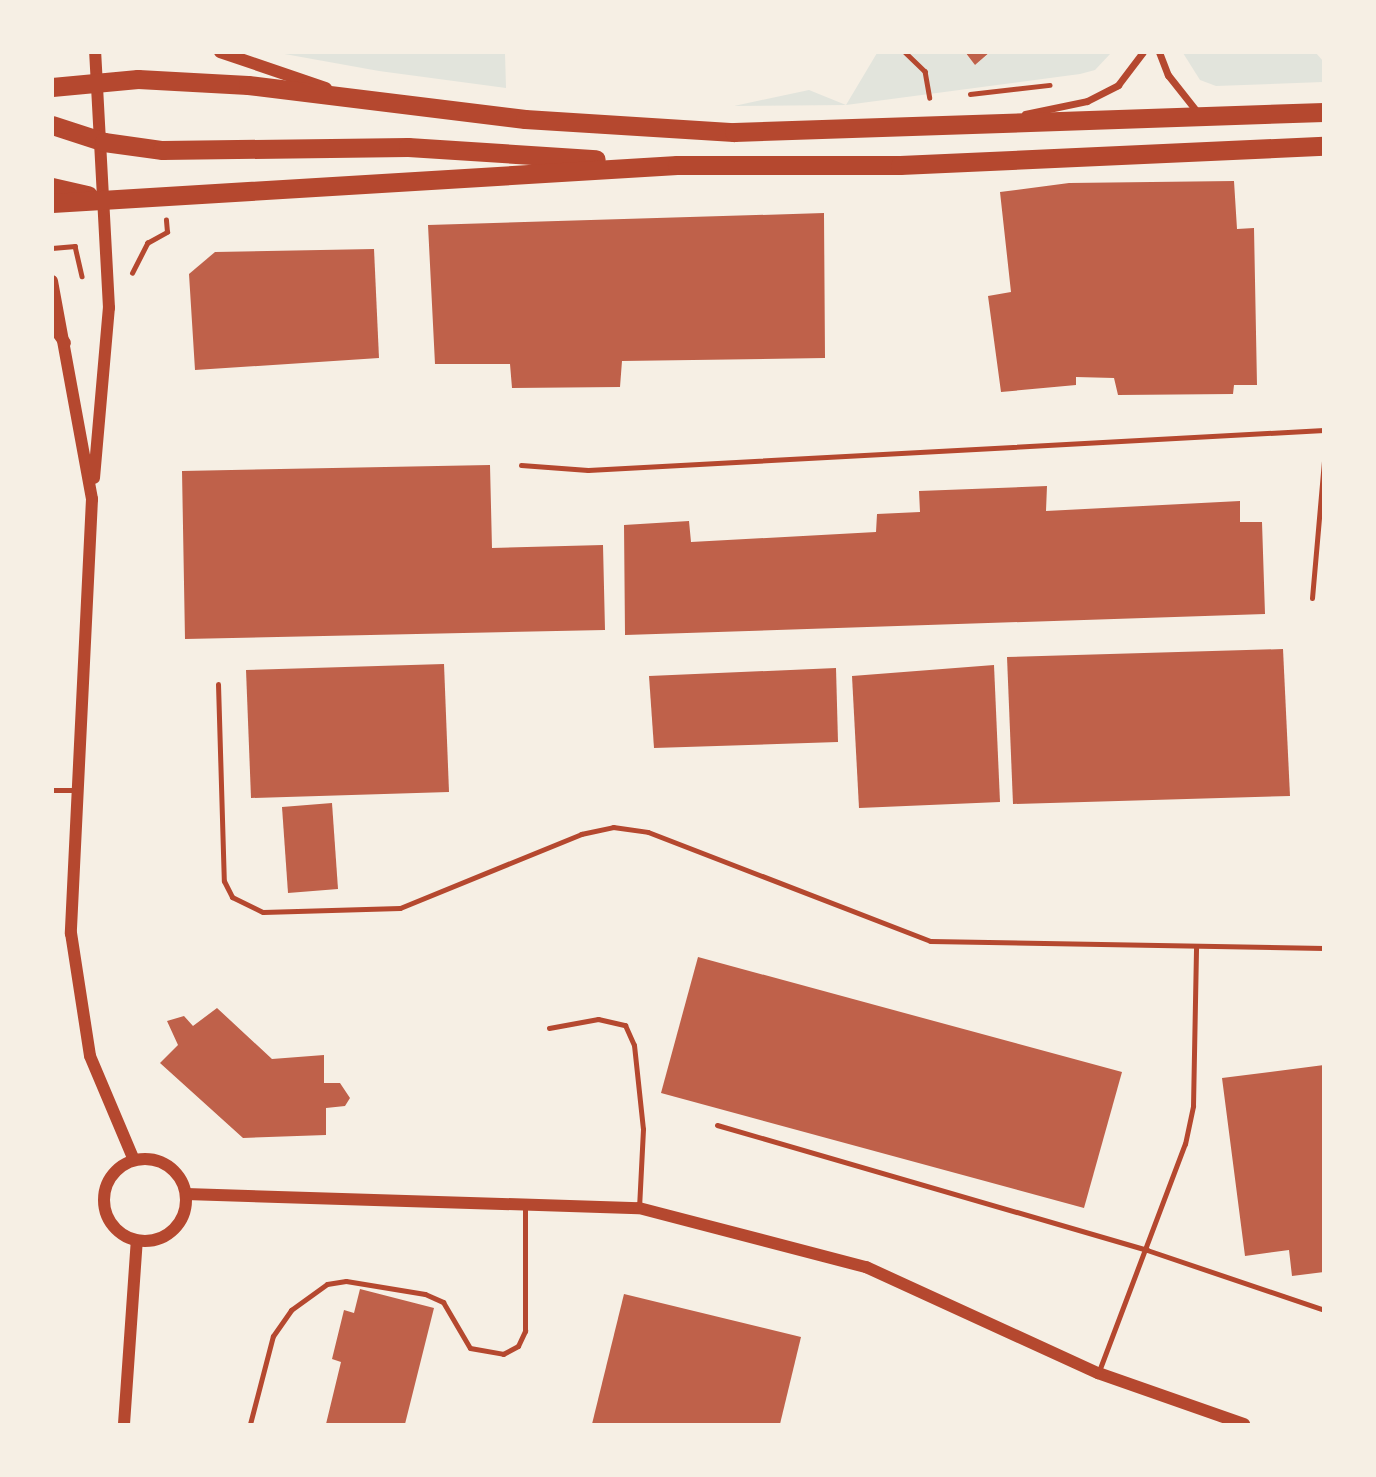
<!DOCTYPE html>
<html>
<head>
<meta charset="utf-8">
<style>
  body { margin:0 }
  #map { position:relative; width:1376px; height:1477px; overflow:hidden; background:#f6efe4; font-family:"DejaVu Sans",sans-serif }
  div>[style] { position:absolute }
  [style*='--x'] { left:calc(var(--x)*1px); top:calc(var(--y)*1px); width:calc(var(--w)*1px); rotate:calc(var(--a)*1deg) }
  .green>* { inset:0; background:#e2e4dc }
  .building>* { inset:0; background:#bf614a }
  .path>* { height:4.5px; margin:-2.25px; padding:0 2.25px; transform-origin:2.25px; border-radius:2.25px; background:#b5482f }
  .service>* { height:5px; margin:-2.5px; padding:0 2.5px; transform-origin:2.5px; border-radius:2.5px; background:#b5482f }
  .minor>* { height:7px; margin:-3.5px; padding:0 3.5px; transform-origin:3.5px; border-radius:3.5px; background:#b5482f }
  .tertiary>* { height:12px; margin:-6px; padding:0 6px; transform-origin:6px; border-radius:6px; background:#b5482f }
  .tertiary>.ring { margin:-6px; padding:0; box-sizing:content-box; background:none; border:12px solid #b5482f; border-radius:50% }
  .trunk>* { height:19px; margin:-9.5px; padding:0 9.5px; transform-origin:9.5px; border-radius:9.5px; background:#b5482f }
  span { translate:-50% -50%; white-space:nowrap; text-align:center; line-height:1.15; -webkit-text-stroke:6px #f6efe4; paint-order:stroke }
  .frame { position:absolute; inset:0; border:54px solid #f6efe4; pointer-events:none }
</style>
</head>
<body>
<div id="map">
  <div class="green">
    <div style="clip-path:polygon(279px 53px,505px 53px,506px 88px,379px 71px)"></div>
    <div style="clip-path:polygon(877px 53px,965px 53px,975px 65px,990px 53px,1111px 53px,1095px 70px,1080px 74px,846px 105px,734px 106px,809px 90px,846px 105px)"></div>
    <div style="clip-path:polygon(1183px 53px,1316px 53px,1323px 61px,1323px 82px,1216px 86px,1200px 80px)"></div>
  </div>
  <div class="building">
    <div style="clip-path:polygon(965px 52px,990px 52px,975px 65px)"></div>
    <div style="clip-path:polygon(1234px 181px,1237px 229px,1254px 228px,1257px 385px,1234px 385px,1233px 394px,1118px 395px,1114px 378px,1076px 377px,1076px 385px,1001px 392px,988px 296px,1011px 292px,1000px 192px,1069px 183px)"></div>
    <div style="clip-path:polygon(824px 213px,825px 358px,622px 361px,620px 387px,512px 388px,510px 364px,435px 364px,428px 225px)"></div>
    <div style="clip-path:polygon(374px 249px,379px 358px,195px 370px,189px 274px,215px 252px)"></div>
    <div style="clip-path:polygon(490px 465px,492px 548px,603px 545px,605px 630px,185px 639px,182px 471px)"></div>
    <div style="clip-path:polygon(1047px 486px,1046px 511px,1240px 501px,1240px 522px,1262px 522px,1265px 614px,625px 635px,624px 525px,689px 521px,691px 542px,876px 532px,877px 514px,920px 512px,919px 491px)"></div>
    <div style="clip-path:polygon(1283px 649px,1290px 796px,1013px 804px,1007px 657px)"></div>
    <div style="clip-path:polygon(444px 664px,449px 792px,251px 798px,246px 670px)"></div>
    <div style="clip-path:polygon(994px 665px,1000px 802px,859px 808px,852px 676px)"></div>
    <div style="clip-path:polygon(836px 668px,838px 742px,654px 748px,649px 676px)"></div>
    <div style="clip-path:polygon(332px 803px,338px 889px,288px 893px,282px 807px)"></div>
    <div style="clip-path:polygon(698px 957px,1122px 1072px,1084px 1208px,661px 1093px)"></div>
    <div style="clip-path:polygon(217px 1008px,272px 1059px,324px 1055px,324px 1083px,340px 1083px,350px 1098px,345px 1106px,326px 1108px,326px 1135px,243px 1138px,160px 1063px,178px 1045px,167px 1021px,184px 1016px,193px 1026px)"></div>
    <div style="clip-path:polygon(1324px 1065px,1324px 1272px,1292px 1276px,1289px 1250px,1245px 1256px,1222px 1078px)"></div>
    <div style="clip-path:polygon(360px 1289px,434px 1308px,405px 1424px,326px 1424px,341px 1362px,332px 1359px,344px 1310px,354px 1313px)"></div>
    <div style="clip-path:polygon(624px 1294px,801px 1337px,780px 1424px,592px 1424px)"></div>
  </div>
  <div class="path">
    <div style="--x:905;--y:52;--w:28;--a:44"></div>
    <div style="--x:925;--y:71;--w:27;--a:80"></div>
    <div style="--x:970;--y:94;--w:80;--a:-6.5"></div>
    <div style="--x:52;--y:248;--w:23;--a:-5"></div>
    <div style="--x:75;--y:246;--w:31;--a:77"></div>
    <div style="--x:132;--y:273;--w:34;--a:-63"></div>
    <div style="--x:147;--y:243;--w:23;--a:-29"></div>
    <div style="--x:167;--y:232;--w:12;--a:-95"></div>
  </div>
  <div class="service">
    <div style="--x:521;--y:465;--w:67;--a:4.3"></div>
    <div style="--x:588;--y:470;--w:737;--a:-3.11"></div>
    <div style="--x:1312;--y:598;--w:139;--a:-85"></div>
    <div style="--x:218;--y:684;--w:197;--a:88.3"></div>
    <div style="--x:224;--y:881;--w:18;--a:63"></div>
    <div style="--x:232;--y:897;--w:34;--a:26"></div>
    <div style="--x:263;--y:912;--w:137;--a:-1.7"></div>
    <div style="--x:400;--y:908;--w:196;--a:-22.2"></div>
    <div style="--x:581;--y:834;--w:33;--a:-12"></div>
    <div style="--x:613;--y:827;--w:35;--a:8"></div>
    <div style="--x:648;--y:832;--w:302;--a:21.1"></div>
    <div style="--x:930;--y:941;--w:394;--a:1"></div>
    <div style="--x:52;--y:790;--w:23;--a:0"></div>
    <div style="--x:549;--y:1028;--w:50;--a:-10.4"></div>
    <div style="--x:598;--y:1019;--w:28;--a:13"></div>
    <div style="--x:625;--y:1025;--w:22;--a:66"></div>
    <div style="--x:634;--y:1045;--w:84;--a:83.9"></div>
    <div style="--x:643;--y:1129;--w:79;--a:92.9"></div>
    <div style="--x:717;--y:1125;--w:448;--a:16.2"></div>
    <div style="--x:1147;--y:1250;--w:187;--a:18.7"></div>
    <div style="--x:1099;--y:1371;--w:243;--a:-69.3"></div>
    <div style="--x:1185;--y:1144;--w:39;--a:-78"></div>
    <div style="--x:1193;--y:1106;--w:159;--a:-88.9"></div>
    <div style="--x:250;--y:1424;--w:91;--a:-75.4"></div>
    <div style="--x:273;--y:1336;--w:32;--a:-55"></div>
    <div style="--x:291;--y:1310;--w:44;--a:-35.8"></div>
    <div style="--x:327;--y:1284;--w:19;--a:-9"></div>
    <div style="--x:346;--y:1281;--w:80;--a:9.3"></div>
    <div style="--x:425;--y:1294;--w:20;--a:24"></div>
    <div style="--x:443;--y:1302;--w:53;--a:59.6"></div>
    <div style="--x:470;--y:1348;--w:34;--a:10"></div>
    <div style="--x:503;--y:1354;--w:17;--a:-28"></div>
    <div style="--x:518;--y:1346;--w:17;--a:-65"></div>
    <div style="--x:525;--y:1331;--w:124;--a:-90"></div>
  </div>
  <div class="minor">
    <div style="--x:1159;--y:52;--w:25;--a:69"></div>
    <div style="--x:1168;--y:75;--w:48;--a:51.7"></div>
    <div style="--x:1025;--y:114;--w:63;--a:-11.8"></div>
    <div style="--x:1087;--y:101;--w:35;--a:-27"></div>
    <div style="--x:1118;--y:85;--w:41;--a:-52.9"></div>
  </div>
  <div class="tertiary">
    <div style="--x:220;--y:52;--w:112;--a:18.8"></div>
    <div style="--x:52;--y:281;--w:222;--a:79.6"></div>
    <div style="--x:92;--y:499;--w:435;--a:92.8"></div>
    <div style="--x:71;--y:933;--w:124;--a:81.2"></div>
    <div style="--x:90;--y:1056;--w:113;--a:67.1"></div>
    <div style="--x:52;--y:325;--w:22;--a:54"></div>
    <div style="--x:94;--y:478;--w:171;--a:-85"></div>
    <div style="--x:109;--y:308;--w:256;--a:-93.1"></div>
    <div class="ring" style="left:104px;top:1159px;width:70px;height:70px"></div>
    <div style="--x:186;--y:1194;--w:453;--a:1.8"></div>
    <div style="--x:639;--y:1208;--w:235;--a:14.6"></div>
    <div style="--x:866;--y:1267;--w:255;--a:24.6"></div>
    <div style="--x:1098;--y:1373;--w:155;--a:19.3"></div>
    <div style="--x:124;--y:1424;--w:184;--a:-86"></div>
  </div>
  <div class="trunk">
    <div style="--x:52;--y:87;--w:86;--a:-5.3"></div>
    <div style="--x:138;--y:79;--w:110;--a:3.1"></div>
    <div style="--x:248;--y:85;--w:279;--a:7"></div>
    <div style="--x:525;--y:119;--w:209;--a:3.6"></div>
    <div style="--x:734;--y:132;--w:590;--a:-1.94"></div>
    <div style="--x:52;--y:125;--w:55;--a:18.1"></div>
    <div style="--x:104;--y:142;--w:59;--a:7.9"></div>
    <div style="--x:162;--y:150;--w:246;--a:-0.7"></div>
    <div style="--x:408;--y:147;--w:188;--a:3.7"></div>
    <div style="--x:52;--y:187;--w:37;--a:13"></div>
    <div style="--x:52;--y:203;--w:626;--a:-3.48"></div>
    <div style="--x:677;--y:165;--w:223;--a:0"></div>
    <div style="--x:900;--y:165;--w:424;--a:-2.6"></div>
  </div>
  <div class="frame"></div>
</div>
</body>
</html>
